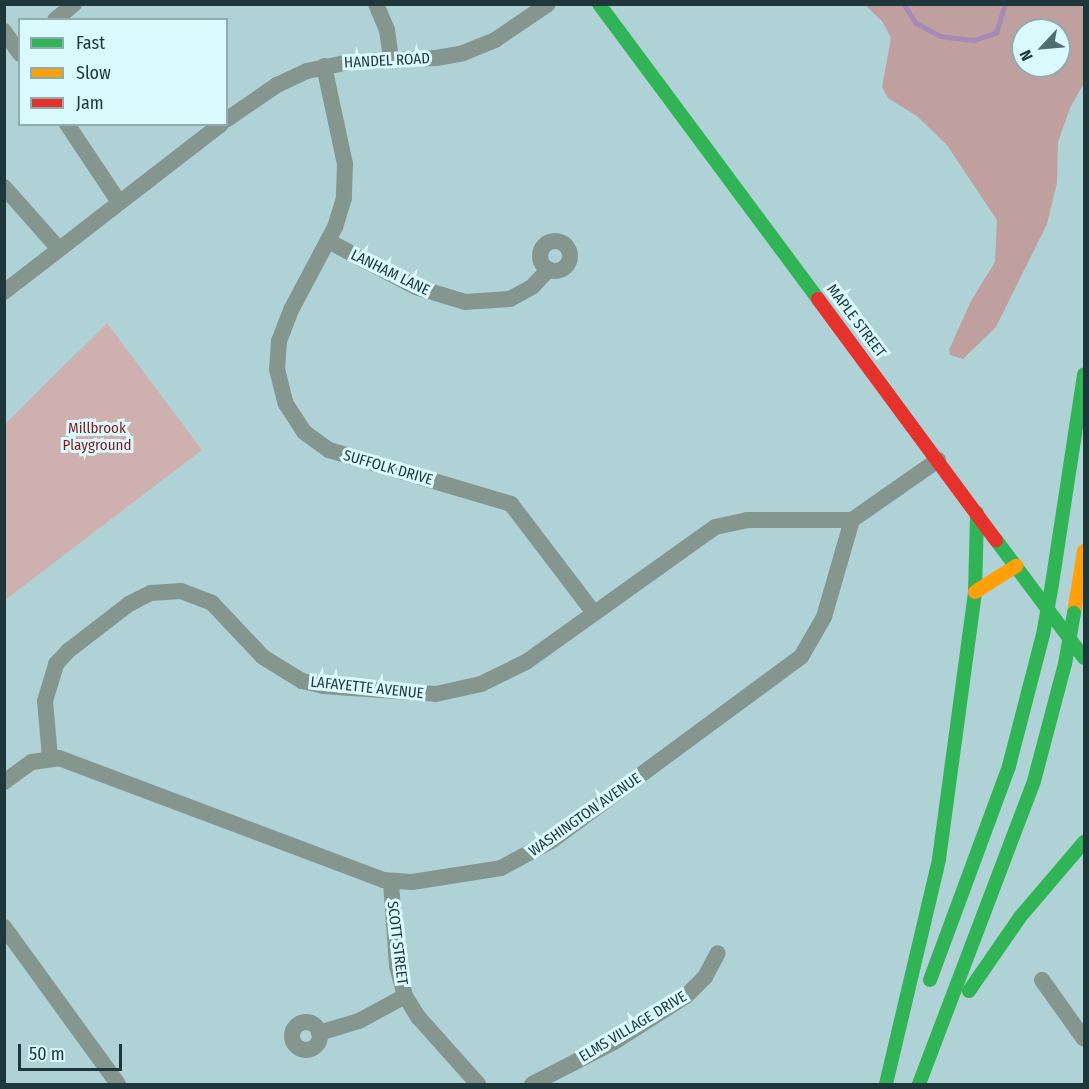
<!DOCTYPE html>
<html>
<head>
<meta charset="utf-8">
<style>
  body { margin:0 }
  #map { position:relative; width:1089px; height:1089px; overflow:hidden; background:#afd2d6; font-family:"Fira Sans Condensed",sans-serif }
  div>[style] { position:absolute }
  [style*='--x'] { left:calc(var(--x)*1px); top:calc(var(--y)*1px); width:calc(var(--w)*1px); rotate:calc(var(--a)*1deg) }
  .green>* { inset:0; background:#ceb0af }
  .forest>* { inset:0; background:#c0a09e }
  .stream>* { height:4.5px; margin:-2.25px; padding:0 2.25px; transform-origin:2.25px; border-radius:2.25px; background:#a78ab5 }
  .street>* { height:16px; margin:-8px; padding:0 8px; transform-origin:8px; border-radius:8px; background:#85968f }
  .street>.ring { margin:-8px; padding:0; box-sizing:content-box; background:none; border:16px solid #85968f; border-radius:50% }
  .fast>* { height:14px; margin:-7px; padding:0 7px; transform-origin:7px; border-radius:7px; background:#30b455 }
  .slow>* { height:14px; margin:-7px; padding:0 7px; transform-origin:7px; border-radius:7px; background:#ff9f0a }
  .jam>* { height:14px; margin:-7px; padding:0 7px; transform-origin:7px; border-radius:7px; background:#e5322d }
  .fast-bridge>* { height:14px; margin:-7px; padding:0 7px; transform-origin:7px; border-radius:7px; background:#30b455 }
  span { translate:-50% -50%; white-space:nowrap; text-align:center; line-height:1.15; -webkit-text-stroke:6px #daf9fd; paint-order:stroke }
  .street-label { font-size:15px; color:#1d373a }
  .park-label { font-size:15px; color:#841c1f }
  .frame { position:absolute; inset:0; border:6px solid #1d373a; pointer-events:none }
  .legend { position:absolute; left:18px; top:18px; width:210px; height:108px; box-sizing:border-box; background:#daf9fd; border:2px solid #8eabaf; margin:0; padding:8px 10px; list-style:none; font-size:18px; color:#1d373a }
  .legend li { display:flex; align-items:center; gap:12px; height:30px }
  .legend b { width:30px; border:2px solid #8eabaf }
  .north { position:absolute; left:1011px; top:18px; width:60px; height:60px; box-sizing:border-box; background:#daf9fd; border:2px solid #8eabaf; border-radius:50%; rotate:244deg; font-size:16px; font-weight:700; line-height:24px; text-align:center; color:#1d373a }
  .north::after { content:''; display:block; margin:auto; width:21px; height:27px; background:#506d71; clip-path:polygon(50% 0,100% 100%,50% 72%,0 100%) }
  .scale { position:absolute; left:18px; top:1044px; width:104px; height:27px; box-sizing:border-box; border:3px solid #1d373a; border-top:0; padding-left:8px; font-size:18px; line-height:21px; white-space:nowrap; color:#1d373a; -webkit-text-stroke:4px #daf9fd; paint-order:stroke }
</style>
</head>
<body>
<div id="map">
  <div class="green">
    <div style="clip-path:polygon(107px 323px,202px 450px,5px 600px,5px 424px)"></div>
  </div>
  <div class="forest">
    <div style="clip-path:polygon(evenodd,865px 5px,1084px 5px,1084px 83px,1070px 108px,1058px 142px,1057px 183px,1047px 224px,996px 327px,963px 359px,950px 355px,949px 350px,971px 301px,995px 262px,997px 220px,947px 145px,918px 117px,888px 98px,882px 87px,891px 38px,882px 21px,865px 5px,1023px 30px,1059px 30px,1059px 66px,1023px 66px,1023px 30px)"></div>
  </div>
  <div class="stream">
    <div style="--x:904;--y:4;--w:22;--a:58"></div>
    <div style="--x:916;--y:23;--w:27;--a:28"></div>
    <div style="--x:940;--y:36;--w:34;--a:7"></div>
    <div style="--x:974;--y:40;--w:23;--a:-18"></div>
    <div style="--x:996;--y:33;--w:30;--a:-73"></div>
  </div>
  <div class="street">
    <div style="--x:376;--y:4;--w:28;--a:67"></div>
    <div style="--x:387;--y:30;--w:30;--a:82"></div>
    <div style="--x:55;--y:20;--w:25;--a:-40"></div>
    <div style="--x:4;--y:31;--w:28;--a:55"></div>
    <div style="--x:324;--y:66;--w:100;--a:77.9"></div>
    <div style="--x:345;--y:164;--w:34;--a:92"></div>
    <div style="--x:344;--y:198;--w:30;--a:107"></div>
    <div style="--x:335;--y:227;--w:94;--a:117.9"></div>
    <div style="--x:291;--y:310;--w:33;--a:111"></div>
    <div style="--x:279;--y:341;--w:28;--a:94"></div>
    <div style="--x:277;--y:369;--w:36;--a:76"></div>
    <div style="--x:286;--y:404;--w:33;--a:57"></div>
    <div style="--x:304;--y:432;--w:31;--a:36"></div>
    <div style="--x:329;--y:450;--w:190;--a:16.5"></div>
    <div style="--x:511;--y:504;--w:137;--a:52.7"></div>
    <div style="--x:226;--y:120;--w:62;--a:-34.5"></div>
    <div style="--x:277;--y:85;--w:33;--a:-25"></div>
    <div style="--x:307;--y:71;--w:43;--a:-12.1"></div>
    <div style="--x:349;--y:62;--w:87;--a:-2.6"></div>
    <div style="--x:436;--y:58;--w:27;--a:-10"></div>
    <div style="--x:463;--y:53;--w:35;--a:-22"></div>
    <div style="--x:495;--y:40;--w:64;--a:-34.2"></div>
    <div style="--x:67;--y:124;--w:94;--a:56.3"></div>
    <div style="--x:4;--y:187;--w:83;--a:48.4"></div>
    <div style="--x:328;--y:241;--w:99;--a:27.6"></div>
    <div style="--x:416;--y:287;--w:51;--a:17"></div>
    <div style="--x:465;--y:302;--w:45;--a:-3.8"></div>
    <div style="--x:510;--y:299;--w:26;--a:-29"></div>
    <div style="--x:533;--y:286;--w:23;--a:-47"></div>
    <div class="ring" style="left:540px;top:241px;width:14px;height:14px"></div>
    <div style="--x:4;--y:292;--w:274;--a:-37.7"></div>
    <div style="--x:50;--y:757;--w:56;--a:-95.1"></div>
    <div style="--x:45;--y:701;--w:39;--a:-73"></div>
    <div style="--x:56;--y:664;--w:18;--a:-47"></div>
    <div style="--x:68;--y:651;--w:77;--a:-37.6"></div>
    <div style="--x:129;--y:604;--w:25;--a:-27"></div>
    <div style="--x:151;--y:593;--w:30;--a:-4"></div>
    <div style="--x:181;--y:591;--w:33;--a:21"></div>
    <div style="--x:212;--y:603;--w:74;--a:46.6"></div>
    <div style="--x:263;--y:657;--w:46;--a:31.6"></div>
    <div style="--x:302;--y:681;--w:22;--a:13"></div>
    <div style="--x:323;--y:686;--w:113;--a:4"></div>
    <div style="--x:436;--y:694;--w:46;--a:-12.5"></div>
    <div style="--x:481;--y:684;--w:50;--a:-26.1"></div>
    <div style="--x:526;--y:662;--w:232;--a:-35.5"></div>
    <div style="--x:715;--y:527;--w:33;--a:-12"></div>
    <div style="--x:747;--y:520;--w:105;--a:0"></div>
    <div style="--x:4;--y:782;--w:34;--a:-36"></div>
    <div style="--x:32;--y:762;--w:27;--a:-8"></div>
    <div style="--x:59;--y:758;--w:346;--a:20.6"></div>
    <div style="--x:383;--y:880;--w:29;--a:4"></div>
    <div style="--x:412;--y:882;--w:90;--a:-8.9"></div>
    <div style="--x:501;--y:868;--w:57;--a:-28.4"></div>
    <div style="--x:551;--y:841;--w:310;--a:-36.4"></div>
    <div style="--x:801;--y:657;--w:46;--a:-60.1"></div>
    <div style="--x:824;--y:617;--w:101;--a:-73.9"></div>
    <div style="--x:852;--y:520;--w:105;--a:-34.9"></div>
    <div style="--x:391;--y:882;--w:84;--a:85.9"></div>
    <div style="--x:397;--y:966;--w:31;--a:75"></div>
    <div style="--x:405;--y:996;--w:26;--a:58"></div>
    <div style="--x:419;--y:1018;--w:89;--a:48.2"></div>
    <div style="--x:4;--y:927;--w:194;--a:54"></div>
    <div style="--x:1042;--y:980;--w:72;--a:54.6"></div>
    <div class="ring" style="left:292px;top:1022px;width:12px;height:12px"></div>
    <div style="--x:319;--y:1033;--w:42;--a:-16.7"></div>
    <div style="--x:359;--y:1021;--w:52;--a:-28.5"></div>
    <div style="--x:532;--y:1084;--w:92;--a:-27.1"></div>
    <div style="--x:614;--y:1042;--w:85;--a:-32.6"></div>
    <div style="--x:686;--y:996;--w:27;--a:-45"></div>
    <div style="--x:705;--y:977;--w:27;--a:-62"></div>
  </div>
  <div class="fast">
    <div style="--x:599;--y:4;--w:367;--a:53.4"></div>
    <div style="--x:996;--y:540;--w:147;--a:53.3"></div>
    <div style="--x:1052;--y:584;--w:212;--a:-81.3"></div>
    <div style="--x:930;--y:980;--w:228;--a:-69.7"></div>
    <div style="--x:1009;--y:766;--w:135;--a:-75.5"></div>
    <div style="--x:969;--y:991;--w:90;--a:-55.4"></div>
    <div style="--x:1020;--y:917;--w:99;--a:-49.5"></div>
    <div style="--x:886;--y:1084;--w:231;--a:-76.7"></div>
    <div style="--x:939;--y:859;--w:269;--a:-82.3"></div>
    <div style="--x:975;--y:592;--w:79;--a:-88.5"></div>
    <div style="--x:919;--y:1084;--w:324;--a:-69.2"></div>
    <div style="--x:1034;--y:781;--w:121;--a:-75.2"></div>
  </div>
  <div class="slow">
    <div style="--x:975;--y:592;--w:49;--a:-32.4"></div>
    <div style="--x:1074;--y:613;--w:63;--a:-80.8"></div>
  </div>
  <div class="jam">
    <div style="--x:818;--y:299;--w:300;--a:53.6"></div>
  </div>
  <div class="fast-bridge">
    <div style="--x:1043;--y:635;--w:52;--a:-80"></div>
    <div style="--x:1065;--y:664;--w:52;--a:-80"></div>
  </div>
  <div class="street-label">
    <span style="left:387px;top:61px;rotate:-3deg">HANDEL ROAD</span>
    <span style="left:390px;top:273px;rotate:26deg">LANHAM LANE</span>
    <span style="left:856px;top:321px;rotate:53deg">MAPLE STREET</span>
    <span style="left:388px;top:468px;rotate:16deg">SUFFOLK DRIVE</span>
    <span style="left:367px;top:688px;rotate:6deg">LAFAYETTE AVENUE</span>
    <span style="left:585px;top:815px;rotate:-35deg">WASHINGTON AVENUE</span>
    <span style="left:397px;top:943px;rotate:83deg">SCOTT STREET</span>
    <span style="left:633px;top:1027px;rotate:-31deg">ELMS VILLAGE DRIVE</span>
  </div>
  <div class="park-label">
    <span style="left:97px;top:437px">Millbrook<br>Playground</span>
  </div>
  <div class="frame"></div>
  <ul class="legend">
  <li><b style="height:8px;background:#30b455"></b>Fast</li>
  <li><b style="height:8px;background:#ff9f0a"></b>Slow</li>
  <li><b style="height:8px;background:#e5322d"></b>Jam</li>
  </ul>
  <div class="north">N</div>
  <div class="scale">50 m</div>
</div>
</body>
</html>
